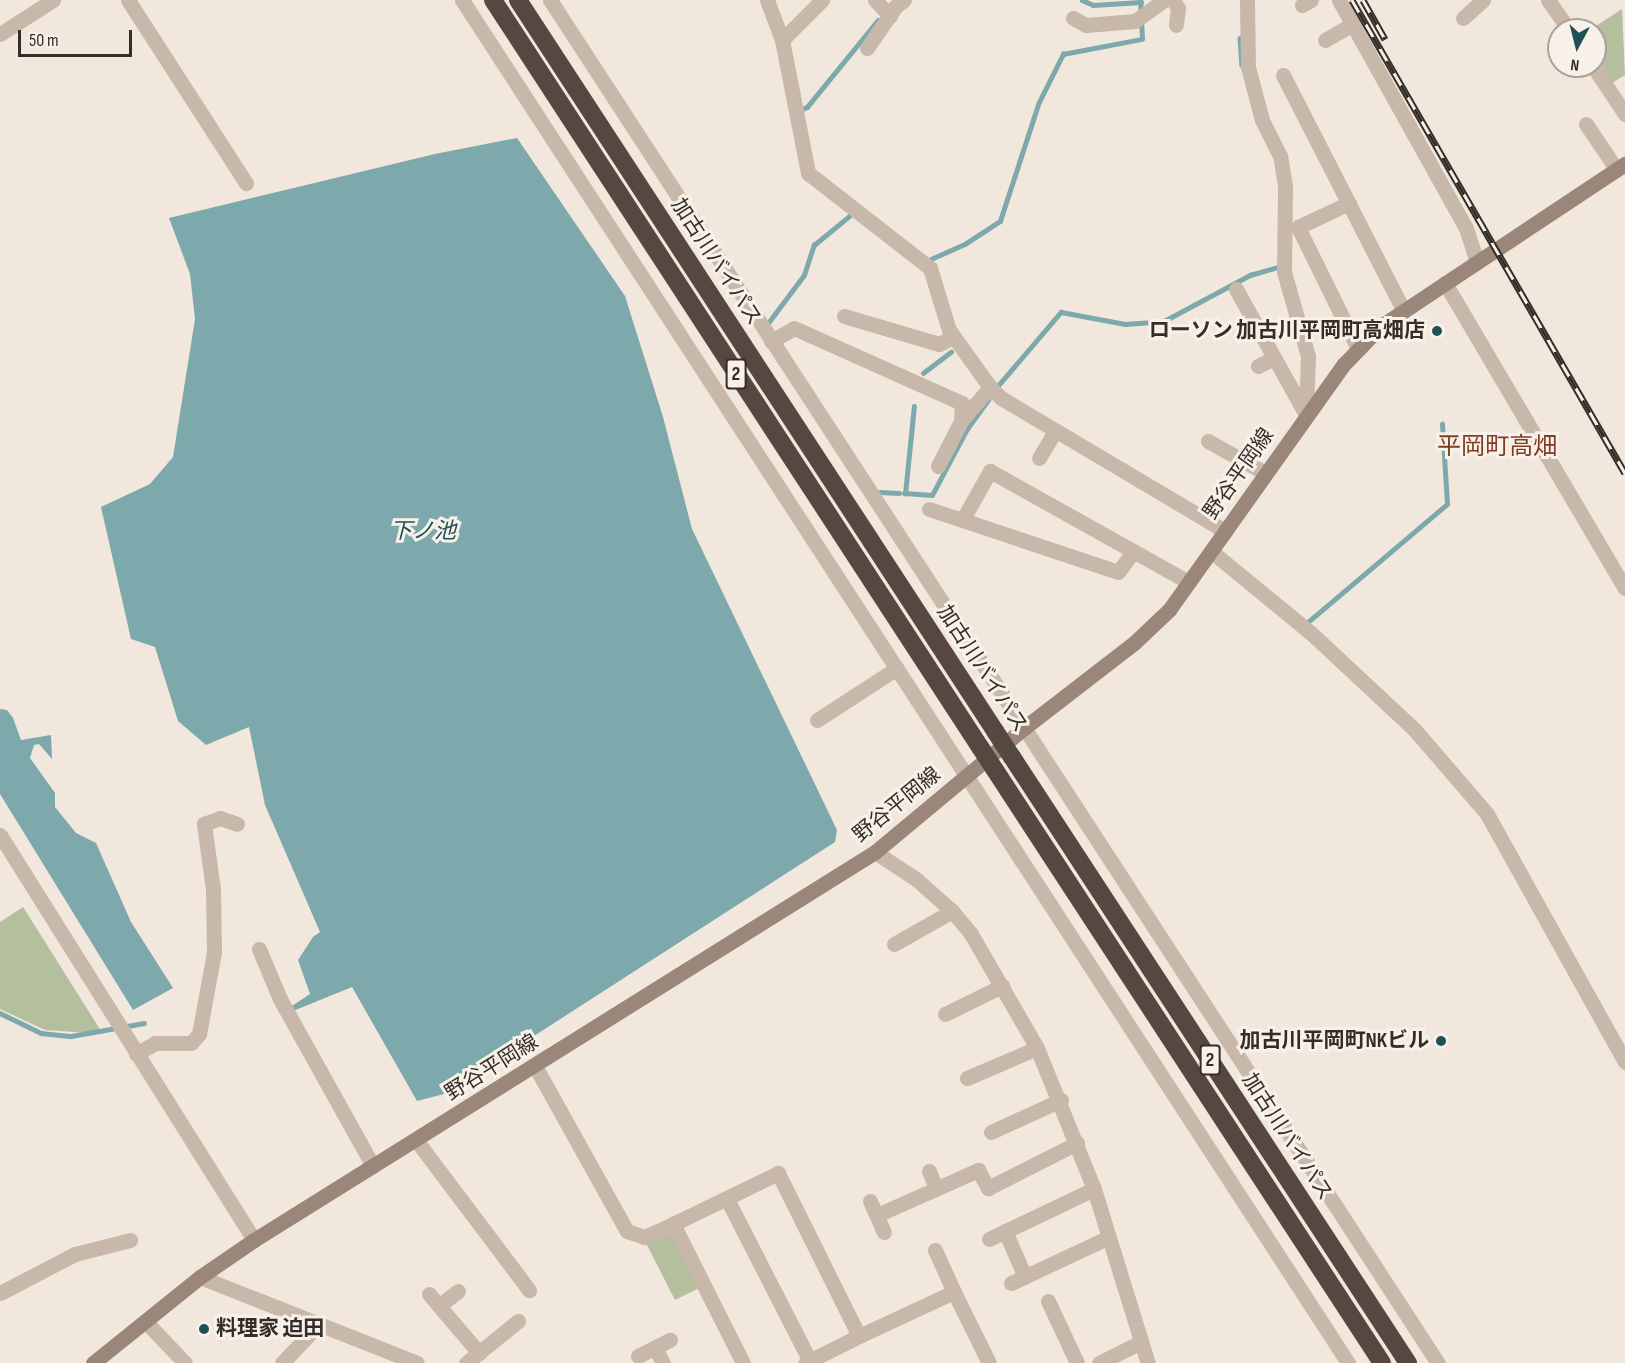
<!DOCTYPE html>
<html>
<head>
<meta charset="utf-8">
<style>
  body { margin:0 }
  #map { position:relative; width:1625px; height:1363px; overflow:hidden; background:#f1e7dc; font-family:"Sofia Sans Condensed","Noto Sans JP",sans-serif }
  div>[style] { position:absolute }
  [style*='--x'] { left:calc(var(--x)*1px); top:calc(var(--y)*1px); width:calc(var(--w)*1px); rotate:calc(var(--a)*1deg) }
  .green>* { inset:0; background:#b3bf9d }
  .water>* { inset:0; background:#7da9ac }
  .stream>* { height:4.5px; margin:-2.25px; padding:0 2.25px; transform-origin:2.25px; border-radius:2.25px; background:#7da9ac }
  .minor>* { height:15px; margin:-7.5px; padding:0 7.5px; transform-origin:7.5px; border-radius:7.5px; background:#c8b8a9 }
  .tertiary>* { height:15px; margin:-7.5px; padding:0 7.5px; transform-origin:7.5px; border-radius:7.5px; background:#c8b8a9 }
  .secondary>* { height:15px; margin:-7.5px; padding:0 7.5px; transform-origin:7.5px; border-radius:7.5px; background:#9b877a }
  .motorway>* { height:18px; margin:-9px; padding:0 9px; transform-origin:9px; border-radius:9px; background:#564740 }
  .rail>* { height:7px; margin-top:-3.5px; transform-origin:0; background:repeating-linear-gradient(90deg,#f8f1e9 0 14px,#352d28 0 28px); box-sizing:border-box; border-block:2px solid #352d28 }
  .motorway-bridge>* { height:18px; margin:-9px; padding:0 9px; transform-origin:9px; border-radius:9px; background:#564740 }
  .dots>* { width:16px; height:16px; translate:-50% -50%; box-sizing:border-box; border:3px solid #f8f1e9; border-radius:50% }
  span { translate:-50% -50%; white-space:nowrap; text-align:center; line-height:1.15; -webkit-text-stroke:6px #f8f1e9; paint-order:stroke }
  .shield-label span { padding:2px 4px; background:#f8f1e9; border:2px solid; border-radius:4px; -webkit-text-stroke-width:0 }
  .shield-label { font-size:20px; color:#352d28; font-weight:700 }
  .street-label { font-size:21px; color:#352d28 }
  .poi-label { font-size:21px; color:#352d28; font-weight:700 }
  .right { translate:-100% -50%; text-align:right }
  .left { translate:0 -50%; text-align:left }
  .water-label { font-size:22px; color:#205055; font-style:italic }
  .quarter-label { font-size:24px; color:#803d26 }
  .north { position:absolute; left:1547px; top:18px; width:60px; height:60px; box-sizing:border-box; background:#f8f1e9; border:2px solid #aaa39c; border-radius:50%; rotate:187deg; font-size:16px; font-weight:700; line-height:24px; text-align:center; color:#352d28 }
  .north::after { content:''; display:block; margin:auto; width:21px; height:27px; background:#205055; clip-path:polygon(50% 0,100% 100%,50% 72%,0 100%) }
  .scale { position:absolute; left:18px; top:30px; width:114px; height:27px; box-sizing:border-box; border:3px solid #352d28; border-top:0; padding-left:8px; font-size:18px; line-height:21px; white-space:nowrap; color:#352d28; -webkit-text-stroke:4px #f8f1e9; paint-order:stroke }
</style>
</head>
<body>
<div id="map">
  <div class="green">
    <div style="clip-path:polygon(1622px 9px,1625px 75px,1612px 83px,1596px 61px,1604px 57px,1595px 44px,1595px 30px,1590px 30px)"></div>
    <div style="clip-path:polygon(23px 907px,103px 1034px,45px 1030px,0 1009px,0 922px)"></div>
    <div style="clip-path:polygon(665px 1234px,673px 1235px,699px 1288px,675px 1300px,646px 1243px)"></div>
  </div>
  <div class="water">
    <div style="clip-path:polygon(517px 138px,625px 296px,663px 417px,692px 529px,837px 830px,835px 842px,444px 1094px,417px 1101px,352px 987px,293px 1011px,289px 1008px,310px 994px,298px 960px,313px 937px,320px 932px,265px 805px,249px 727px,206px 745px,178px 721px,155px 647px,131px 639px,101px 507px,150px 484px,173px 457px,195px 319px,190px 274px,169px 218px,435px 154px)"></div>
    <div style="clip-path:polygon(0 709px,7px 710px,13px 718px,21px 740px,51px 735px,52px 759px,39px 744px,34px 745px,30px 758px,55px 793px,55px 807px,76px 833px,96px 843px,131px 922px,173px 988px,133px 1010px,0 794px)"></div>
  </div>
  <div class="stream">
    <div style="--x:1082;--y:0;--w:12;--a:24"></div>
    <div style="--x:1093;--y:5;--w:48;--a:-3.6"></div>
    <div style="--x:1141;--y:2;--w:10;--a:90"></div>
    <div style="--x:1240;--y:38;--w:27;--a:86"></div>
    <div style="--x:800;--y:110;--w:8;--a:-23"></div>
    <div style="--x:807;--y:107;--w:112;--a:-50.8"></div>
    <div style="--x:931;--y:259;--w:37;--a:-24"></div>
    <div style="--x:965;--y:244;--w:42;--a:-33.3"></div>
    <div style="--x:1000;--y:221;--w:125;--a:-71.9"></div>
    <div style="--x:1039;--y:102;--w:54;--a:-63.4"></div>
    <div style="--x:1063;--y:54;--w:80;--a:-10.8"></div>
    <div style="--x:1142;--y:39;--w:19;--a:-93"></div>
    <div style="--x:768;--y:323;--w:60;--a:-53.1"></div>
    <div style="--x:804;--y:275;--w:32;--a:-72"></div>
    <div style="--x:814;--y:245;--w:50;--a:-39.4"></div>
    <div style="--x:923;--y:373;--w:35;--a:-37"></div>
    <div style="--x:996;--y:388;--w:100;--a:-49.5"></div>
    <div style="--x:1061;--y:312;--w:65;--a:10.6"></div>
    <div style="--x:1125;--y:324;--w:39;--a:-4"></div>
    <div style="--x:1164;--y:321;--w:98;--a:-28.1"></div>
    <div style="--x:1250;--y:275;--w:29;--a:-16"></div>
    <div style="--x:880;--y:492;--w:19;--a:3"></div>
    <div style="--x:904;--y:493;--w:28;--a:4"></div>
    <div style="--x:932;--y:495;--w:75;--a:-62.1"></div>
    <div style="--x:967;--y:429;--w:36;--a:-54"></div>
    <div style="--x:905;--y:494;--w:88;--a:-84.2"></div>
    <div style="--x:1308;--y:622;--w:182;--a:-40.3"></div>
    <div style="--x:1447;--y:504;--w:80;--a:-93.6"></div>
    <div style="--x:0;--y:1013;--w:46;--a:26"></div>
    <div style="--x:41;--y:1033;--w:30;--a:6"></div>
    <div style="--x:71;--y:1036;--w:74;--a:-10.1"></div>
  </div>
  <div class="minor">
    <div style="--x:128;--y:0;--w:218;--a:57.2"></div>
    <div style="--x:462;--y:0;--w:1626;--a:56.97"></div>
    <div style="--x:550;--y:0;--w:1627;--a:56.92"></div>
    <div style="--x:767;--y:0;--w:43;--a:69.4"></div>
    <div style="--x:782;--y:40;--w:136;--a:78.9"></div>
    <div style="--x:808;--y:173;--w:155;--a:37.9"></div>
    <div style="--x:930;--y:268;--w:65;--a:73"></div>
    <div style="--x:949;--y:330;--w:70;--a:54.3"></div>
    <div style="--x:990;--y:387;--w:16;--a:45"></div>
    <div style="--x:1001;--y:398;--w:261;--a:30.7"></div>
    <div style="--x:875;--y:0;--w:22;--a:47"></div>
    <div style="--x:1173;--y:0;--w:9;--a:58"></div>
    <div style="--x:1178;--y:8;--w:17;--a:97"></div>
    <div style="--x:1339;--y:0;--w:261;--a:60.9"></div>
    <div style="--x:1466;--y:228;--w:36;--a:72"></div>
    <div style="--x:1548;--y:0;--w:37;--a:55"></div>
    <div style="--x:1302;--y:5;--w:10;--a:-29"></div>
    <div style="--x:1073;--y:18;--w:15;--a:28"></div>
    <div style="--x:1086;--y:25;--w:49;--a:-4.7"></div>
    <div style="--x:1135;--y:21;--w:36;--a:-36"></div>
    <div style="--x:1463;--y:18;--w:27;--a:-42"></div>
    <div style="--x:782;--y:40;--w:57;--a:-45"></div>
    <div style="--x:1325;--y:40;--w:32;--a:-30"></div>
    <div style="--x:867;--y:48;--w:51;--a:-55.4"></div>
    <div style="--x:896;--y:6;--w:10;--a:-37"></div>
    <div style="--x:1593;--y:66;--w:58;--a:56.3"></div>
    <div style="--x:1283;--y:75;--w:265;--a:62.9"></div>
    <div style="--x:1586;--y:124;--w:55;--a:56"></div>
    <div style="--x:1349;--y:203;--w:56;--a:154.8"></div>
    <div style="--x:1298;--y:227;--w:136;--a:63.8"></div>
    <div style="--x:1236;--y:289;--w:144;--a:60.9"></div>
    <div style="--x:1306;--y:415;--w:59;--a:-88.1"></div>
    <div style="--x:1308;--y:356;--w:87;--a:-105.9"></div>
    <div style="--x:1284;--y:272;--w:86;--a:-89.3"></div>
    <div style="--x:1285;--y:186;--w:30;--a:-99"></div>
    <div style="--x:1280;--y:156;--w:40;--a:-116.6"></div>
    <div style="--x:1262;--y:120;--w:55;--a:-104.8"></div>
    <div style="--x:1248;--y:67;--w:67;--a:-90.9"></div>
    <div style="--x:844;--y:316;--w:99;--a:16.4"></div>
    <div style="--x:939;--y:344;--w:16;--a:-27"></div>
    <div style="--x:771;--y:341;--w:26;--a:-29"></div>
    <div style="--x:794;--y:328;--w:184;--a:24.1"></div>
    <div style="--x:962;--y:403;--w:18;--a:93"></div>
    <div style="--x:1258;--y:366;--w:18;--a:-27"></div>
    <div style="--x:1208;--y:441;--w:65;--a:29.3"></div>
    <div style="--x:1039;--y:458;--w:31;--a:-59"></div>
    <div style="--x:938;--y:466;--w:51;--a:-62.9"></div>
    <div style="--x:961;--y:421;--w:45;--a:-49.5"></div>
    <div style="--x:929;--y:509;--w:199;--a:18.4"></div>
    <div style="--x:1118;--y:572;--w:26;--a:-53"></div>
    <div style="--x:964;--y:517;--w:53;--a:-60.5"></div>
    <div style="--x:990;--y:471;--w:228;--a:29.2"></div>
    <div style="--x:1211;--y:551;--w:129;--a:39.4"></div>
    <div style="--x:1311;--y:633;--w:141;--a:43"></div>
    <div style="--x:1414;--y:729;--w:112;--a:49.3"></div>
    <div style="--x:1487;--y:814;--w:284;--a:60.9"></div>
    <div style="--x:817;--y:720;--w:95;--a:-33"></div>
    <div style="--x:875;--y:852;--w:49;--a:33.4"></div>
    <div style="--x:916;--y:879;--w:48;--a:41.6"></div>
    <div style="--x:952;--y:911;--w:30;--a:50"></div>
    <div style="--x:971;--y:934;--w:132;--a:59.9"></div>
    <div style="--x:1037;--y:1048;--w:152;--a:68"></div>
    <div style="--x:1094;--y:1189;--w:182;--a:72.8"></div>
    <div style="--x:894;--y:944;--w:67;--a:-29.6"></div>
    <div style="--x:259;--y:949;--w:54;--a:67.2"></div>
    <div style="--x:280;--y:999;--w:191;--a:60.9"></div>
    <div style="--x:945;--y:1014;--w:64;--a:-26.2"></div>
    <div style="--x:136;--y:1054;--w:22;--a:-30"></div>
    <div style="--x:155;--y:1043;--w:36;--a:0"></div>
    <div style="--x:191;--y:1043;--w:12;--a:-48"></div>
    <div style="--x:199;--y:1034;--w:83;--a:-79.6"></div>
    <div style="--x:214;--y:952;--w:63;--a:-90.9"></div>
    <div style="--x:213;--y:889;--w:66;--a:-97.9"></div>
    <div style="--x:204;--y:824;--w:17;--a:-21"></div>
    <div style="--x:220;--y:818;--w:18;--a:19"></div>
    <div style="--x:535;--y:1066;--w:189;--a:60.9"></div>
    <div style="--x:627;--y:1231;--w:18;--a:19"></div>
    <div style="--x:644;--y:1237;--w:32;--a:-24"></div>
    <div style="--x:967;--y:1078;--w:76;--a:-23.2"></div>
    <div style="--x:991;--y:1132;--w:77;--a:-24.6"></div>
    <div style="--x:416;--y:1140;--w:188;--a:53"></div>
    <div style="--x:929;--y:1171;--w:18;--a:68"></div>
    <div style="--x:727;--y:1199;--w:182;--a:62.9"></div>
    <div style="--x:870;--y:1201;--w:34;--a:66"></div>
    <div style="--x:877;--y:1215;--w:111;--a:-24"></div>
    <div style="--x:978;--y:1170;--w:21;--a:61"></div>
    <div style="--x:988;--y:1188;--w:100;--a:-26.8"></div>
    <div style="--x:1005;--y:1231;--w:50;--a:66.5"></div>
    <div style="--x:989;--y:1239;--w:116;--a:-25.5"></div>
    <div style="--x:935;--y:1250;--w:46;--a:65.7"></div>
    <div style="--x:200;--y:1277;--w:233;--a:21.6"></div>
    <div style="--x:1011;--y:1283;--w:108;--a:-25.1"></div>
    <div style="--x:458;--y:1291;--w:24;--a:142"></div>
    <div style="--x:439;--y:1306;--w:62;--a:49.6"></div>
    <div style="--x:0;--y:1293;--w:85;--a:-27.5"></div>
    <div style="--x:75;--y:1254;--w:57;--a:-14.3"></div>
    <div style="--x:429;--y:1294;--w:16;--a:50"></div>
    <div style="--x:1048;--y:1301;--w:68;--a:64.9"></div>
    <div style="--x:145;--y:1321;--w:58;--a:46.4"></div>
    <div style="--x:859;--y:1336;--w:105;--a:-24.9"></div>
    <div style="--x:954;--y:1292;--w:79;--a:63.8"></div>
    <div style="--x:655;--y:1348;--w:17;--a:62"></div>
    <div style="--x:638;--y:1356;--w:36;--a:-27"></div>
    <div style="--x:282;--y:1363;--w:54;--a:-46.5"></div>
    <div style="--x:466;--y:1363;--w:67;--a:-38.9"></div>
    <div style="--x:743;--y:1363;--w:156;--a:-116.7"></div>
    <div style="--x:673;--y:1224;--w:117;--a:-25.9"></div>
    <div style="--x:778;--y:1173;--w:182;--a:63.6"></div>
    <div style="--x:859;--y:1336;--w:60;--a:153.4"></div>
    <div style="--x:1099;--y:1363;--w:47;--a:-26.6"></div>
  </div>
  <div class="tertiary">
    <div style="--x:0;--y:34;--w:63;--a:-32.7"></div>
    <div style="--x:1445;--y:283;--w:354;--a:59.5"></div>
    <div style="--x:0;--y:835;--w:478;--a:57.9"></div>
  </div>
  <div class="secondary">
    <div style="--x:93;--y:1363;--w:137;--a:-38.8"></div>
    <div style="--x:200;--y:1277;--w:65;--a:-34.4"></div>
    <div style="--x:254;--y:1240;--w:732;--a:-32"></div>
    <div style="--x:875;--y:852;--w:194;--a:-39.8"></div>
    <div style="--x:1024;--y:728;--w:139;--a:-37.7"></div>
    <div style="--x:1134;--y:643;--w:48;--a:-43.3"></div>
    <div style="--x:1169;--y:610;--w:302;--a:-54.6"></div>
    <div style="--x:1344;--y:364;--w:53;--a:-45.8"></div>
    <div style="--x:1381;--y:326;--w:293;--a:-33.6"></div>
  </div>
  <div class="motorway">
    <div style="--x:493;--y:0;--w:892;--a:56.9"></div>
    <div style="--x:518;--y:0;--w:873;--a:56.87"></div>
    <div style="--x:1012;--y:757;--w:724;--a:56.84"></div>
    <div style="--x:995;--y:770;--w:708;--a:56.87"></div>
  </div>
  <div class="rail">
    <div style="--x:1352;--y:0;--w:546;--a:60.01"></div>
    <div style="--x:1363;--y:0;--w:45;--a:60.6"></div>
  </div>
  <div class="motorway-bridge">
    <div style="--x:995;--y:731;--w:31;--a:57"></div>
    <div style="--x:980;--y:747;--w:27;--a:57"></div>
  </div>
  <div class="dots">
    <div style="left:1437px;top:331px;background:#205055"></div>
    <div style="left:1441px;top:1041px;background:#205055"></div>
    <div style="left:204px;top:1329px;background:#205055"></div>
  </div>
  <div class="shield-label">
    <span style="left:736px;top:374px">2</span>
    <span style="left:1210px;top:1060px">2</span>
  </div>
  <div class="street-label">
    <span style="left:716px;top:262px;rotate:57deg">加古川バイパス</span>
    <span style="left:1239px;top:474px;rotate:-55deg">野谷平岡線</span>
    <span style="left:982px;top:669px;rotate:57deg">加古川バイパス</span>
    <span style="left:897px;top:805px;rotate:-39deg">野谷平岡線</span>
    <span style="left:492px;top:1068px;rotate:-32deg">野谷平岡線</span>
    <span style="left:1287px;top:1137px;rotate:57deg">加古川バイパス</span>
  </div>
  <div class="poi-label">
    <span class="right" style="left:1425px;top:331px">ローソン 加古川平岡町高畑店</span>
    <span class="right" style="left:1429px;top:1041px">加古川平岡町NKビル</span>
    <span class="left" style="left:216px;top:1329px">料理家 迫田</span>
  </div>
  <div class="water-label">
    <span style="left:423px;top:532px">下ノ池</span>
  </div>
  <div class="quarter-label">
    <span style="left:1497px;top:447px">平岡町高畑</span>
  </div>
  <div class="north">N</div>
  <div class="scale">50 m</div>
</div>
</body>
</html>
